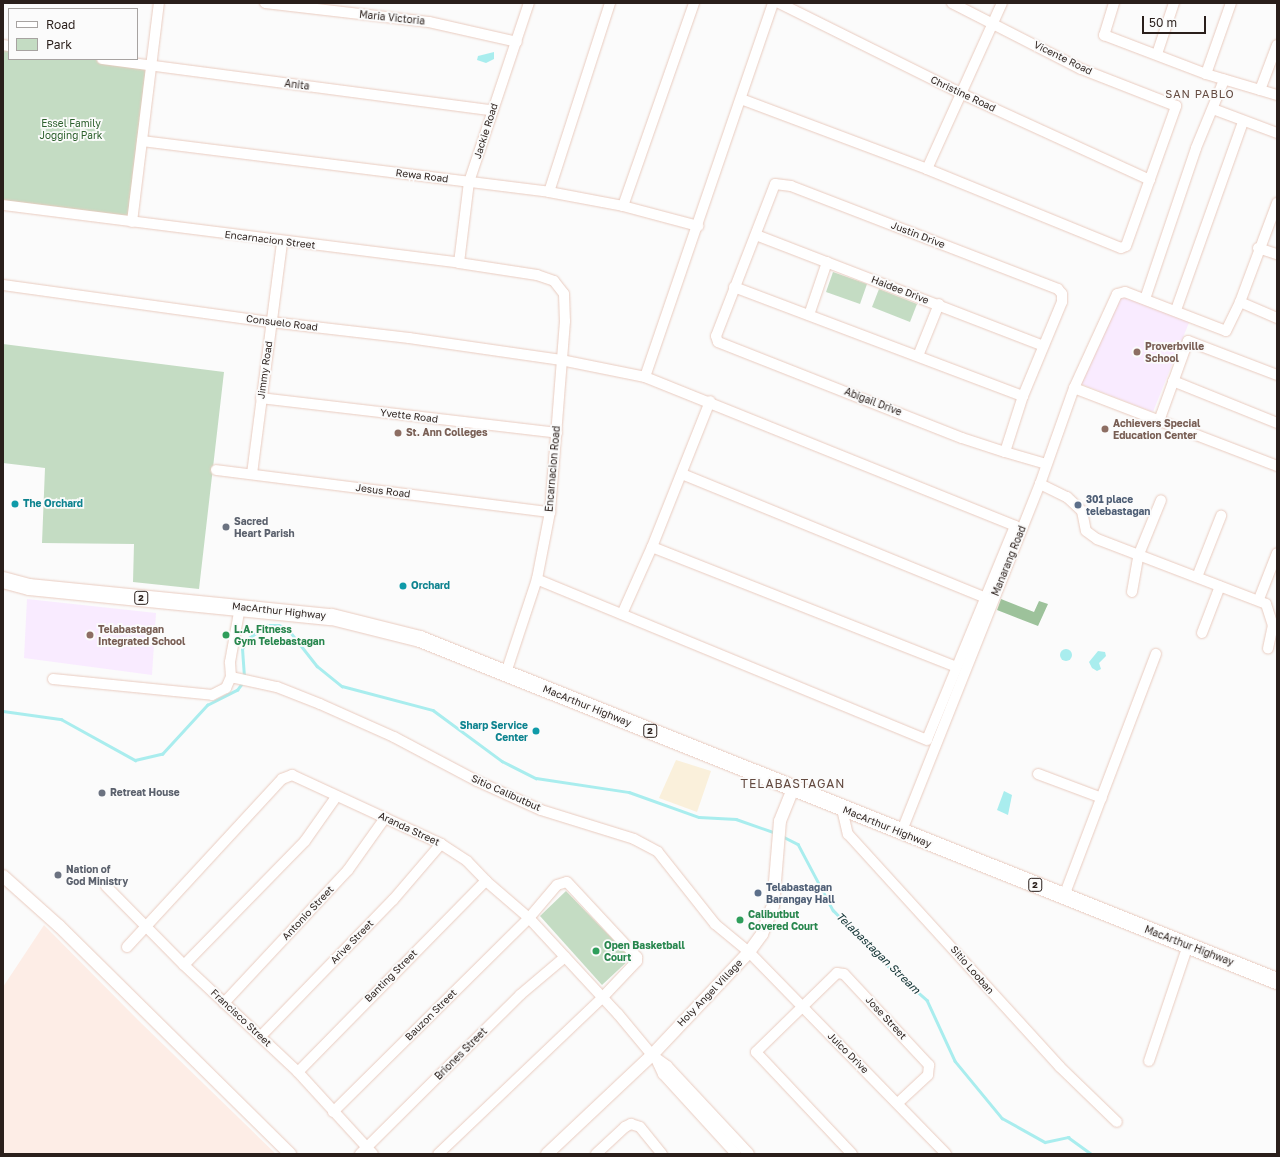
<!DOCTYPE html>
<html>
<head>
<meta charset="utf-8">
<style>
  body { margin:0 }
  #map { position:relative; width:1280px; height:1157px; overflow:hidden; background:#fbfbfb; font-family:"Golos Text",sans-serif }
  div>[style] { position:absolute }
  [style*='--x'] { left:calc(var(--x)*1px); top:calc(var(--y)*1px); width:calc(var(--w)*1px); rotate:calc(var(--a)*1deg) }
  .commercial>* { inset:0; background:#faf0db }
  .built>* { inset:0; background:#fdede6 }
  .education>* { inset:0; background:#f9ebff }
  .green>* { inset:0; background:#c4dcc3 }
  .forest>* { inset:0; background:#9dc29b }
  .water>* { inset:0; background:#a9edee }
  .round { border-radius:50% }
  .stream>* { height:2.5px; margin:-1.25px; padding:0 1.25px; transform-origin:1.25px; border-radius:1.25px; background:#a9edee }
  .roads { filter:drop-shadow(0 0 1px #e9cbbf) drop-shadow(0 0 1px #e9cbbf) }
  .minor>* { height:10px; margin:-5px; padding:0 5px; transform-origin:5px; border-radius:5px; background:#fff }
  .tertiary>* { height:12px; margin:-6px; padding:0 6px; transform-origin:6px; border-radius:6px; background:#fff }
  .trunk>* { height:16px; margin:-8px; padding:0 8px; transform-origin:8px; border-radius:8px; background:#fff }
  .dots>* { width:11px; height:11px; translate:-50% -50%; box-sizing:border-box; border:2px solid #fbfbfb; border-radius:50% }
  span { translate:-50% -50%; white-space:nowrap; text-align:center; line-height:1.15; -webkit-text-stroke:3.5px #fbfbfb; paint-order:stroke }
  .shield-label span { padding:1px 3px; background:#fbfbfb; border:1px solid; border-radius:3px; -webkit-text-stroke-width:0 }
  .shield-label { font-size:9px; color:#2a1f1b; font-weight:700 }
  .street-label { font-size:10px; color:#2a1f1b }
  .park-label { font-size:10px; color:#2d602d }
  .education-label { font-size:10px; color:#785e54; font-weight:700 }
  .left { translate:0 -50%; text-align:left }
  .service-label { font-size:10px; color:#4e5e75; font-weight:700 }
  .culture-label { font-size:10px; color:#0d838f; font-weight:700 }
  .right { translate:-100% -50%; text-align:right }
  .worship-label { font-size:10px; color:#5b616d; font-weight:700 }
  .leisure-label { font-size:10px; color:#27864d; font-weight:700 }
  .neighbourhood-label { font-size:11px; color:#644b41; letter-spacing:1px }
  .water-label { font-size:11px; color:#0f3132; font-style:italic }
  .quarter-label { font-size:12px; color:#644b41; letter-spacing:1px }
  .frame { position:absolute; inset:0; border:4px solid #2a1f1b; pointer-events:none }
  .legend { position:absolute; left:8px; top:8px; width:130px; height:52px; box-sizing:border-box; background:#fbfbfb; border:1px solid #a7a3a1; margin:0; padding:5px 7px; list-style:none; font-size:12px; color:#2a1f1b }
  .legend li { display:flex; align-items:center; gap:8px; height:20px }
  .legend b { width:20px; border:1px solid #a7a3a1 }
  .scale { position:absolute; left:1142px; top:16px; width:64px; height:18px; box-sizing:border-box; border:2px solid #2a1f1b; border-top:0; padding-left:5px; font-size:12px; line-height:14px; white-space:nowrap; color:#2a1f1b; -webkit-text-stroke:3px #fbfbfb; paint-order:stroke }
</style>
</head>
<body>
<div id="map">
  <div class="commercial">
    <div style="clip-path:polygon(676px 760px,711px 771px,697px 812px,659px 798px)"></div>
  </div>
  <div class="built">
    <div style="clip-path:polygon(44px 925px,138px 1020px,276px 1154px,3px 1154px,3px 987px)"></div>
  </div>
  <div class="education">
    <div style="clip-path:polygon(1122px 294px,1190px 320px,1153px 412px,1081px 384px)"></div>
    <div style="clip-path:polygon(27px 599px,156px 613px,152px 675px,24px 658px)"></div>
  </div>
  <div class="green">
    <div style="clip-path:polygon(3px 47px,9px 48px,9px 59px,88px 59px,149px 67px,128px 219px,3px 202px)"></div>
    <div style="clip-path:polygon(833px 272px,867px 284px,860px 304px,826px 292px)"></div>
    <div style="clip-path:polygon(879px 289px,917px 304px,910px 322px,872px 307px)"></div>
    <div style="clip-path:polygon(3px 344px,224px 372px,199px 589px,133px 582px,134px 544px,42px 543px,45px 468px,3px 463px)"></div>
    <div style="clip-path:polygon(566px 891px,631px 958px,602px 985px,540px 916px)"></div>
  </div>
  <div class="forest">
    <div style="clip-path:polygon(1001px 599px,1034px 612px,1039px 601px,1048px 604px,1038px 626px,997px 610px)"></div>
  </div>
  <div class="water">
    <div style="clip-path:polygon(494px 52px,494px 59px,486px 63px,477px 60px,478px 56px)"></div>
    <div class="round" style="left:1060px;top:649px;width:12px;height:12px"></div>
    <div style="clip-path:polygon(1098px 651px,1105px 652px,1106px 656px,1099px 663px,1101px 669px,1097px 671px,1092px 668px,1089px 662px)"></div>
    <div style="clip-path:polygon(1004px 791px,1012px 795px,1008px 815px,997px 810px)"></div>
  </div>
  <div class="stream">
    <div style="--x:244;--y:677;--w:28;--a:-94"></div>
    <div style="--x:242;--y:649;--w:13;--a:-58"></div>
    <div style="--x:249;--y:638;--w:22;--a:-36"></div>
    <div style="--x:267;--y:625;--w:12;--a:0"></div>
    <div style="--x:279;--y:625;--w:10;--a:24"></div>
    <div style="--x:288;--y:629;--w:47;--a:51.9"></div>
    <div style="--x:317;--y:666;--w:32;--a:39"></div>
    <div style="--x:342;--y:686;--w:94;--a:14.8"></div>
    <div style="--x:433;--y:710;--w:86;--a:36.5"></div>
    <div style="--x:502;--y:761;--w:38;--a:27"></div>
    <div style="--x:536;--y:778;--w:94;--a:8.6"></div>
    <div style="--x:629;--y:792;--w:74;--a:19.7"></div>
    <div style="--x:699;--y:817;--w:37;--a:3"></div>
    <div style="--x:736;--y:819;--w:42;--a:19.3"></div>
    <div style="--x:3;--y:711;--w:59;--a:7.9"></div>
    <div style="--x:61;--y:719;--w:85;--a:29"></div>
    <div style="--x:135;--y:760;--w:28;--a:-13"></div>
    <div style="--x:162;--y:754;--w:67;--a:-47.4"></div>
    <div style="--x:207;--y:705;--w:34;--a:-27"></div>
    <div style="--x:237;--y:690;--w:10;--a:-53"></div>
    <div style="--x:782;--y:836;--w:18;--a:27"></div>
    <div style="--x:798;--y:844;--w:75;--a:62.1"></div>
    <div style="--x:833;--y:910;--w:76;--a:45.5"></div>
    <div style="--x:886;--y:964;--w:55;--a:41.3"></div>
    <div style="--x:927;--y:1000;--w:67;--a:65.3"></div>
    <div style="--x:955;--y:1061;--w:74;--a:50.5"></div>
    <div style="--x:1002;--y:1118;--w:49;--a:29.2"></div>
    <div style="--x:1045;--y:1142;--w:24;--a:-12"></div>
    <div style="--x:1068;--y:1137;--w:29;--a:36"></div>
  </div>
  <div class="roads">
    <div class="minor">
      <div style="--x:265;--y:3;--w:165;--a:6.6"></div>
      <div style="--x:429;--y:22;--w:90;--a:12.8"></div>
      <div style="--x:779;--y:3;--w:202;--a:26.4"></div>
      <div style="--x:960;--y:93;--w:209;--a:24.6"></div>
      <div style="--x:1114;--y:3;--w:34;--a:107"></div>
      <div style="--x:1104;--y:35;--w:109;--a:20.9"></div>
      <div style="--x:1206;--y:74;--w:74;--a:16.5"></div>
      <div style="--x:3;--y:45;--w:6;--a:9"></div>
      <div style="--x:1157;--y:54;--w:54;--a:-71.6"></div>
      <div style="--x:102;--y:59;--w:393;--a:7.5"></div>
      <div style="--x:1206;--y:74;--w:75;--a:-70.6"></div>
      <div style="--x:1260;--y:90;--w:48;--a:-69.3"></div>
      <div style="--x:741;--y:99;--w:199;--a:20.6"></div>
      <div style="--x:927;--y:169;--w:209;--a:22.2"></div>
      <div style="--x:1121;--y:248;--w:5;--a:-22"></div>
      <div style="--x:1126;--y:246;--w:149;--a:-70.3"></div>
      <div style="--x:1176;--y:106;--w:102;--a:-158.7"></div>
      <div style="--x:1081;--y:69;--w:145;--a:-152.9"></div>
      <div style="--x:1213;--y:109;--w:68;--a:20.6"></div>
      <div style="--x:142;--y:141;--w:410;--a:7.1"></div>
      <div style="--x:549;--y:192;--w:75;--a:10.7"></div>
      <div style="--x:623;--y:206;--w:78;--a:14.9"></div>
      <div style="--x:927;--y:169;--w:182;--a:-65.7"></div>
      <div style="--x:549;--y:192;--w:199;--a:-72.1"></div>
      <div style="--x:3;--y:205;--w:460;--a:7.2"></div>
      <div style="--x:459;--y:263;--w:79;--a:8.7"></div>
      <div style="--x:537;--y:275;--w:18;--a:19"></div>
      <div style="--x:554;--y:281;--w:16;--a:52"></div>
      <div style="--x:564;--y:294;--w:27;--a:88"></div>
      <div style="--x:565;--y:321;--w:192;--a:94.5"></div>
      <div style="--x:550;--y:512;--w:68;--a:101"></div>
      <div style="--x:537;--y:579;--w:99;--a:108.3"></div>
      <div style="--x:623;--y:206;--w:215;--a:-70.7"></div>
      <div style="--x:132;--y:222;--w:221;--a:-83"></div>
      <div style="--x:756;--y:235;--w:308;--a:21.1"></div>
      <div style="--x:1258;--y:248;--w:20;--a:18"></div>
      <div style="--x:459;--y:263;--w:82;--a:-83"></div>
      <div style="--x:469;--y:182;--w:189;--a:-71.5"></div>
      <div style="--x:3;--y:285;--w:271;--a:7.9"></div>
      <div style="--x:271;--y:322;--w:139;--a:6.6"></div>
      <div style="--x:409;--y:338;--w:154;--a:8.2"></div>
      <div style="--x:561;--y:360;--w:86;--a:11.4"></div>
      <div style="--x:645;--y:377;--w:399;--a:21.9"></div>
      <div style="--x:1015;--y:526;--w:231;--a:112.4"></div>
      <div style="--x:927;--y:740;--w:422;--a:-157.6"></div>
      <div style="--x:734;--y:287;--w:309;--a:20.7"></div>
      <div style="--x:1145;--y:299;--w:159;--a:-71.3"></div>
      <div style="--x:1196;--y:148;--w:74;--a:-67.6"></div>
      <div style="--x:1240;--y:302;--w:40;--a:23.4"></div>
      <div style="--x:1176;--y:310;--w:200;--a:-70.4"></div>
      <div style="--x:809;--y:315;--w:56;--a:-71.2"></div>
      <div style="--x:918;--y:356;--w:56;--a:-68"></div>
      <div style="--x:645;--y:377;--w:395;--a:-71.1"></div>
      <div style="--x:1173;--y:381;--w:112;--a:22"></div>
      <div style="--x:1074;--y:388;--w:217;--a:21"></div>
      <div style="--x:261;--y:398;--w:298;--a:6.7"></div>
      <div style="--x:1159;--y:421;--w:85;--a:-70.1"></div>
      <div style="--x:1188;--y:341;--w:95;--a:20.9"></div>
      <div style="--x:1005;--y:452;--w:59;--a:-72.2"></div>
      <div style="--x:1023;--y:396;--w:102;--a:-67.5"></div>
      <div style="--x:1062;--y:302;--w:8;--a:-90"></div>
      <div style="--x:1062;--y:294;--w:6;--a:-129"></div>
      <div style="--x:1058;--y:289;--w:286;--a:-158.9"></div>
      <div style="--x:791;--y:186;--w:16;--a:-173"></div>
      <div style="--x:775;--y:184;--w:163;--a:111.2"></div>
      <div style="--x:716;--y:336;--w:6;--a:72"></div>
      <div style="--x:718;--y:342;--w:262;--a:21.5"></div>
      <div style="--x:962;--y:438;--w:45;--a:18"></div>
      <div style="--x:1005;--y:452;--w:43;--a:16.3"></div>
      <div style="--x:216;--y:470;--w:337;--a:7.2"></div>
      <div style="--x:252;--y:474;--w:234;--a:-82.6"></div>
      <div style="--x:682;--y:474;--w:328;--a:22.2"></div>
      <div style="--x:1040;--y:484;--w:30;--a:26"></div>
      <div style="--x:1067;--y:497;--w:21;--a:43"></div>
      <div style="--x:1082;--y:511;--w:20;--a:79"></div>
      <div style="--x:1086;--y:531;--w:14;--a:36"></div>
      <div style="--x:1097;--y:539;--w:181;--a:21"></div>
      <div style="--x:1266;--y:604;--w:22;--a:72"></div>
      <div style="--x:1273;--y:625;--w:24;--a:102"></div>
      <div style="--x:652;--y:547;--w:327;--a:21.5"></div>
      <div style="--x:1197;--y:577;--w:66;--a:-68.5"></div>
      <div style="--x:1132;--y:592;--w:39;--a:-80"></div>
      <div style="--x:1139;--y:554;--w:58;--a:-67.8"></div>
      <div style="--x:1259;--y:599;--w:49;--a:-68.6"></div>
      <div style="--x:622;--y:614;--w:73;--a:-65.9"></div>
      <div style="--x:652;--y:547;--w:157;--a:-68.3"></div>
      <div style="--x:1202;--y:633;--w:50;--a:-69"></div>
      <div style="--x:231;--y:677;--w:47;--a:12.3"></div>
      <div style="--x:277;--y:687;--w:46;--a:21.6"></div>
      <div style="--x:320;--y:704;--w:81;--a:24"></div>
      <div style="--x:394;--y:737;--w:94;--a:27.9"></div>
      <div style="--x:477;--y:781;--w:70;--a:24.4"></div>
      <div style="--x:541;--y:810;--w:97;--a:17.3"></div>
      <div style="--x:634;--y:839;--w:27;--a:28"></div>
      <div style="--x:658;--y:852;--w:92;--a:51.6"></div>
      <div style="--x:715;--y:924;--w:44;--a:39.5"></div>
      <div style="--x:749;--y:952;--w:282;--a:45.7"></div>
      <div style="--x:53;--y:679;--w:160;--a:5.7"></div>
      <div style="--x:212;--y:695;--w:16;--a:-27"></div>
      <div style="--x:226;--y:688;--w:12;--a:-66"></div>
      <div style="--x:231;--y:677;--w:15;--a:-94"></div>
      <div style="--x:230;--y:662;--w:56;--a:-79.7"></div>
      <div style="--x:1038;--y:774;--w:68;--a:20.6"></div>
      <div style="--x:842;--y:809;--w:26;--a:77"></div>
      <div style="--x:848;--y:834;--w:315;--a:47.7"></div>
      <div style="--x:1060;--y:1067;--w:79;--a:44"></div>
      <div style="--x:901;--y:833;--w:376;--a:-68.3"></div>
      <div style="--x:1040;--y:484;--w:102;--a:-70.5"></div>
      <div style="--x:1074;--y:388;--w:103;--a:-65.4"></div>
      <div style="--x:1117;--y:294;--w:8;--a:-14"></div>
      <div style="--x:1125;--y:292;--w:108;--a:21.1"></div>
      <div style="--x:1226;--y:331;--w:32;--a:-64"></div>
      <div style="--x:1240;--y:302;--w:106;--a:-69.5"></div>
      <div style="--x:106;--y:886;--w:111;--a:45.4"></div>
      <div style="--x:184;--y:965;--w:156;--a:43.2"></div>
      <div style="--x:298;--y:1072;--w:111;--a:47.6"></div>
      <div style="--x:1064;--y:896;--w:259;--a:-69.2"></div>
      <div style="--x:127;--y:947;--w:229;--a:-47.3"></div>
      <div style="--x:282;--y:779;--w:11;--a:-22"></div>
      <div style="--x:292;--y:775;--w:164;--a:24.8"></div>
      <div style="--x:441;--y:844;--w:31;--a:33"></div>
      <div style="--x:467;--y:861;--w:28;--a:46"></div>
      <div style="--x:486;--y:881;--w:57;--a:40.7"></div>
      <div style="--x:529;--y:918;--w:131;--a:47.2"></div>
      <div style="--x:618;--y:1014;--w:53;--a:50.3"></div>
      <div style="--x:652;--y:1055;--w:19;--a:36"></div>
      <div style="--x:667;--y:1066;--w:120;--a:47"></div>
      <div style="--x:184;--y:965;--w:173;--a:-45.7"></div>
      <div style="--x:305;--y:841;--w:54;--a:-54.8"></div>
      <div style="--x:224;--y:1003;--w:182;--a:-47"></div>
      <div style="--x:348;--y:870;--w:64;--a:-54.6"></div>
      <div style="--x:261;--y:1036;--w:190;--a:-45.9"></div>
      <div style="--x:393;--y:900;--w:74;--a:-49.4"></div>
      <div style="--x:656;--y:1059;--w:17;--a:65"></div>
      <div style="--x:663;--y:1074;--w:108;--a:47.6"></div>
      <div style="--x:1149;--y:1061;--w:122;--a:-71.4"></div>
      <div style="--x:298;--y:1072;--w:268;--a:-45.5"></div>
      <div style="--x:333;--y:1112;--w:276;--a:-44.7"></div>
      <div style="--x:529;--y:918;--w:43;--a:-49.7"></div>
      <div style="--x:557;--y:885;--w:10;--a:-17"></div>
      <div style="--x:567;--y:882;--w:103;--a:47"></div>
      <div style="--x:637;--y:957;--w:4;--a:90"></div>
      <div style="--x:637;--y:961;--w:51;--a:133.4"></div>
      <div style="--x:602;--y:998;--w:226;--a:136.4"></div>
      <div style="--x:360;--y:1154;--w:226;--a:-44.8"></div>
      <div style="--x:520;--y:995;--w:59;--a:-40.2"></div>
      <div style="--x:596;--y:1154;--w:40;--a:-43"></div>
      <div style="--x:625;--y:1127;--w:7;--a:-27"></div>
      <div style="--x:631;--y:1124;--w:9;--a:18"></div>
      <div style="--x:640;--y:1127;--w:35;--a:51"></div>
      <div style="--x:852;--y:1154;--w:140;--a:-133.3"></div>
      <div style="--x:756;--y:1052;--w:113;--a:-44.3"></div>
      <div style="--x:837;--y:973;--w:7;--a:8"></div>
      <div style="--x:844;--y:974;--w:125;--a:47"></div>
      <div style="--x:929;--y:1065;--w:10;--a:96"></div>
      <div style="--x:928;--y:1075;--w:41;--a:137"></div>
    </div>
    <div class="tertiary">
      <div style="--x:3;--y:876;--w:75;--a:41.8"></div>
      <div style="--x:59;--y:926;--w:325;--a:44.6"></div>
      <div style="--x:547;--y:1154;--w:144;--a:-43.3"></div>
      <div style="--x:652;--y:1055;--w:141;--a:-46.7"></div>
      <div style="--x:749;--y:952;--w:22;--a:-54"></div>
      <div style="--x:762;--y:934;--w:30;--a:-69"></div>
      <div style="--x:773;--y:906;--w:85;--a:-85.3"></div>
      <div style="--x:780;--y:821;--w:35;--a:-68"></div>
    </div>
    <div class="trunk">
      <div style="--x:3;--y:580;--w:27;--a:15"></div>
      <div style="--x:29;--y:587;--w:304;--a:5.7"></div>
      <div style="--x:332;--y:617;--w:91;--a:14"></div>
      <div style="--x:420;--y:639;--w:923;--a:21.76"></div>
    </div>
  </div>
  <div class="dots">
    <div style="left:1137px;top:352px;background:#8d6e63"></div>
    <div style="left:1105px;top:429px;background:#8d6e63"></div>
    <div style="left:398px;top:433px;background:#8d6e63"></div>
    <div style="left:15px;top:504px;background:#0f9aa8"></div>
    <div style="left:1078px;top:505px;background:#5c6f8a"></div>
    <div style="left:226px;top:527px;background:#6b7280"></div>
    <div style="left:403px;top:586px;background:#0f9aa8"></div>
    <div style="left:90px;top:635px;background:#8d6e63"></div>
    <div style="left:226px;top:635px;background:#2e9e5b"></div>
    <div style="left:536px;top:731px;background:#0f9aa8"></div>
    <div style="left:102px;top:793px;background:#6b7280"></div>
    <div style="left:58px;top:875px;background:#6b7280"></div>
    <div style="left:758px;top:893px;background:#5c6f8a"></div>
    <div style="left:740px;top:920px;background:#2e9e5b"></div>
    <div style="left:596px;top:951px;background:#2e9e5b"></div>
  </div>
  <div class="shield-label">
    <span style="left:141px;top:598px">2</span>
    <span style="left:650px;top:731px">2</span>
    <span style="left:1035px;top:885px">2</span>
  </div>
  <div class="street-label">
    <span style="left:392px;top:18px;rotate:6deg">Maria Victoria</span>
    <span style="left:1063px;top:58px;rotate:26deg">Vicente Road</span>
    <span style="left:297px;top:85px;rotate:7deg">Anita</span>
    <span style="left:963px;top:94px;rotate:25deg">Christine Road</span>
    <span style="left:486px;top:131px;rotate:-72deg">Jackie Road</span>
    <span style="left:422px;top:176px;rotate:7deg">Rewa Road</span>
    <span style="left:918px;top:235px;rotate:21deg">Justin Drive</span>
    <span style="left:270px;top:240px;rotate:7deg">Encarnacion Street</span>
    <span style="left:900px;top:290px;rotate:21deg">Haidee Drive</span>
    <span style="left:282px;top:323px;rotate:7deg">Consuelo Road</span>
    <span style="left:265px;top:370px;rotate:-82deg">Jimmy Road</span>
    <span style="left:873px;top:402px;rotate:21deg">Abigail Drive</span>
    <span style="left:409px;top:416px;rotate:7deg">Yvette Road</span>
    <span style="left:553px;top:469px;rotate:-85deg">Encarnacion Road</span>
    <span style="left:383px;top:491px;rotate:7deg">Jesus Road</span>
    <span style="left:1009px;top:561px;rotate:-68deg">Manarang Road</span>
    <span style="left:279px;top:611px;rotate:6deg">MacArthur Highway</span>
    <span style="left:587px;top:706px;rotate:22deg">MacArthur Highway</span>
    <span style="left:506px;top:793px;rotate:24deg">Sitio Calibutbut</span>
    <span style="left:887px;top:827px;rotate:22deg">MacArthur Highway</span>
    <span style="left:409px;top:829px;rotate:25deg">Aranda Street</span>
    <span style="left:308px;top:913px;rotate:-47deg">Antonio Street</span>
    <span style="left:352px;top:942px;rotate:-46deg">Arive Street</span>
    <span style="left:1189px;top:946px;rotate:21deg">MacArthur Highway</span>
    <span style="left:972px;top:970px;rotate:49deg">Sitio Looban</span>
    <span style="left:391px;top:976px;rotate:-45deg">Banting Street</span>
    <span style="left:710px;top:993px;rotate:-46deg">Holy Angel Village</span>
    <span style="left:431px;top:1015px;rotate:-45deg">Bauzon Street</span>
    <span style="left:241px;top:1018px;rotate:43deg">Francisco Street</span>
    <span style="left:886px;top:1018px;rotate:47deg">Jose Street</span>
    <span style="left:848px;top:1053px;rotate:45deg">Juico Drive</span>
    <span style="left:461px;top:1054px;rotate:-45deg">Briones Street</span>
  </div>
  <div class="park-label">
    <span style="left:71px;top:129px">Essel Family<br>Jogging Park</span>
  </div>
  <div class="education-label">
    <span class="left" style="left:1145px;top:352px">Proverbville<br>School</span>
    <span class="left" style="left:1113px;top:429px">Achievers Special<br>Education Center</span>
    <span class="left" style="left:406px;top:433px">St. Ann Colleges</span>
    <span class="left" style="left:98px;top:635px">Telabastagan<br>Integrated School</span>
  </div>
  <div class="service-label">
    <span class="left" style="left:1086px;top:505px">301 place<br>telebastagan</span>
    <span class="left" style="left:766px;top:893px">Telabastagan<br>Barangay Hall</span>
  </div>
  <div class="culture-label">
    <span class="left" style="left:23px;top:504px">The Orchard</span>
    <span class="left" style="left:411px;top:586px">Orchard</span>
    <span class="right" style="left:528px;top:731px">Sharp Service<br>Center</span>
  </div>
  <div class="worship-label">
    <span class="left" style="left:234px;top:527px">Sacred<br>Heart Parish</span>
    <span class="left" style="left:110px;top:793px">Retreat House</span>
    <span class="left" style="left:66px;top:875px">Nation of<br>God Ministry</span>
  </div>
  <div class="leisure-label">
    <span class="left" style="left:234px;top:635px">L.A. Fitness<br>Gym Telebastagan</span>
    <span class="left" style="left:748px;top:920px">Calibutbut<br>Covered Court</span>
    <span class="left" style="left:604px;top:951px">Open Basketball<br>Court</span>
  </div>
  <div class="neighbourhood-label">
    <span style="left:1200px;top:94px">SAN PABLO</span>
  </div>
  <div class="water-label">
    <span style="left:878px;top:953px;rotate:44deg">Telabastagan Stream</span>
  </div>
  <div class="quarter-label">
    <span style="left:793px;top:784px">TELABASTAGAN</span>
  </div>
  <div class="frame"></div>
  <ul class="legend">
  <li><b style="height:5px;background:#fff"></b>Road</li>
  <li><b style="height:11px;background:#c4dcc3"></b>Park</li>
  </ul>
  <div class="scale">50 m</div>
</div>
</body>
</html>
